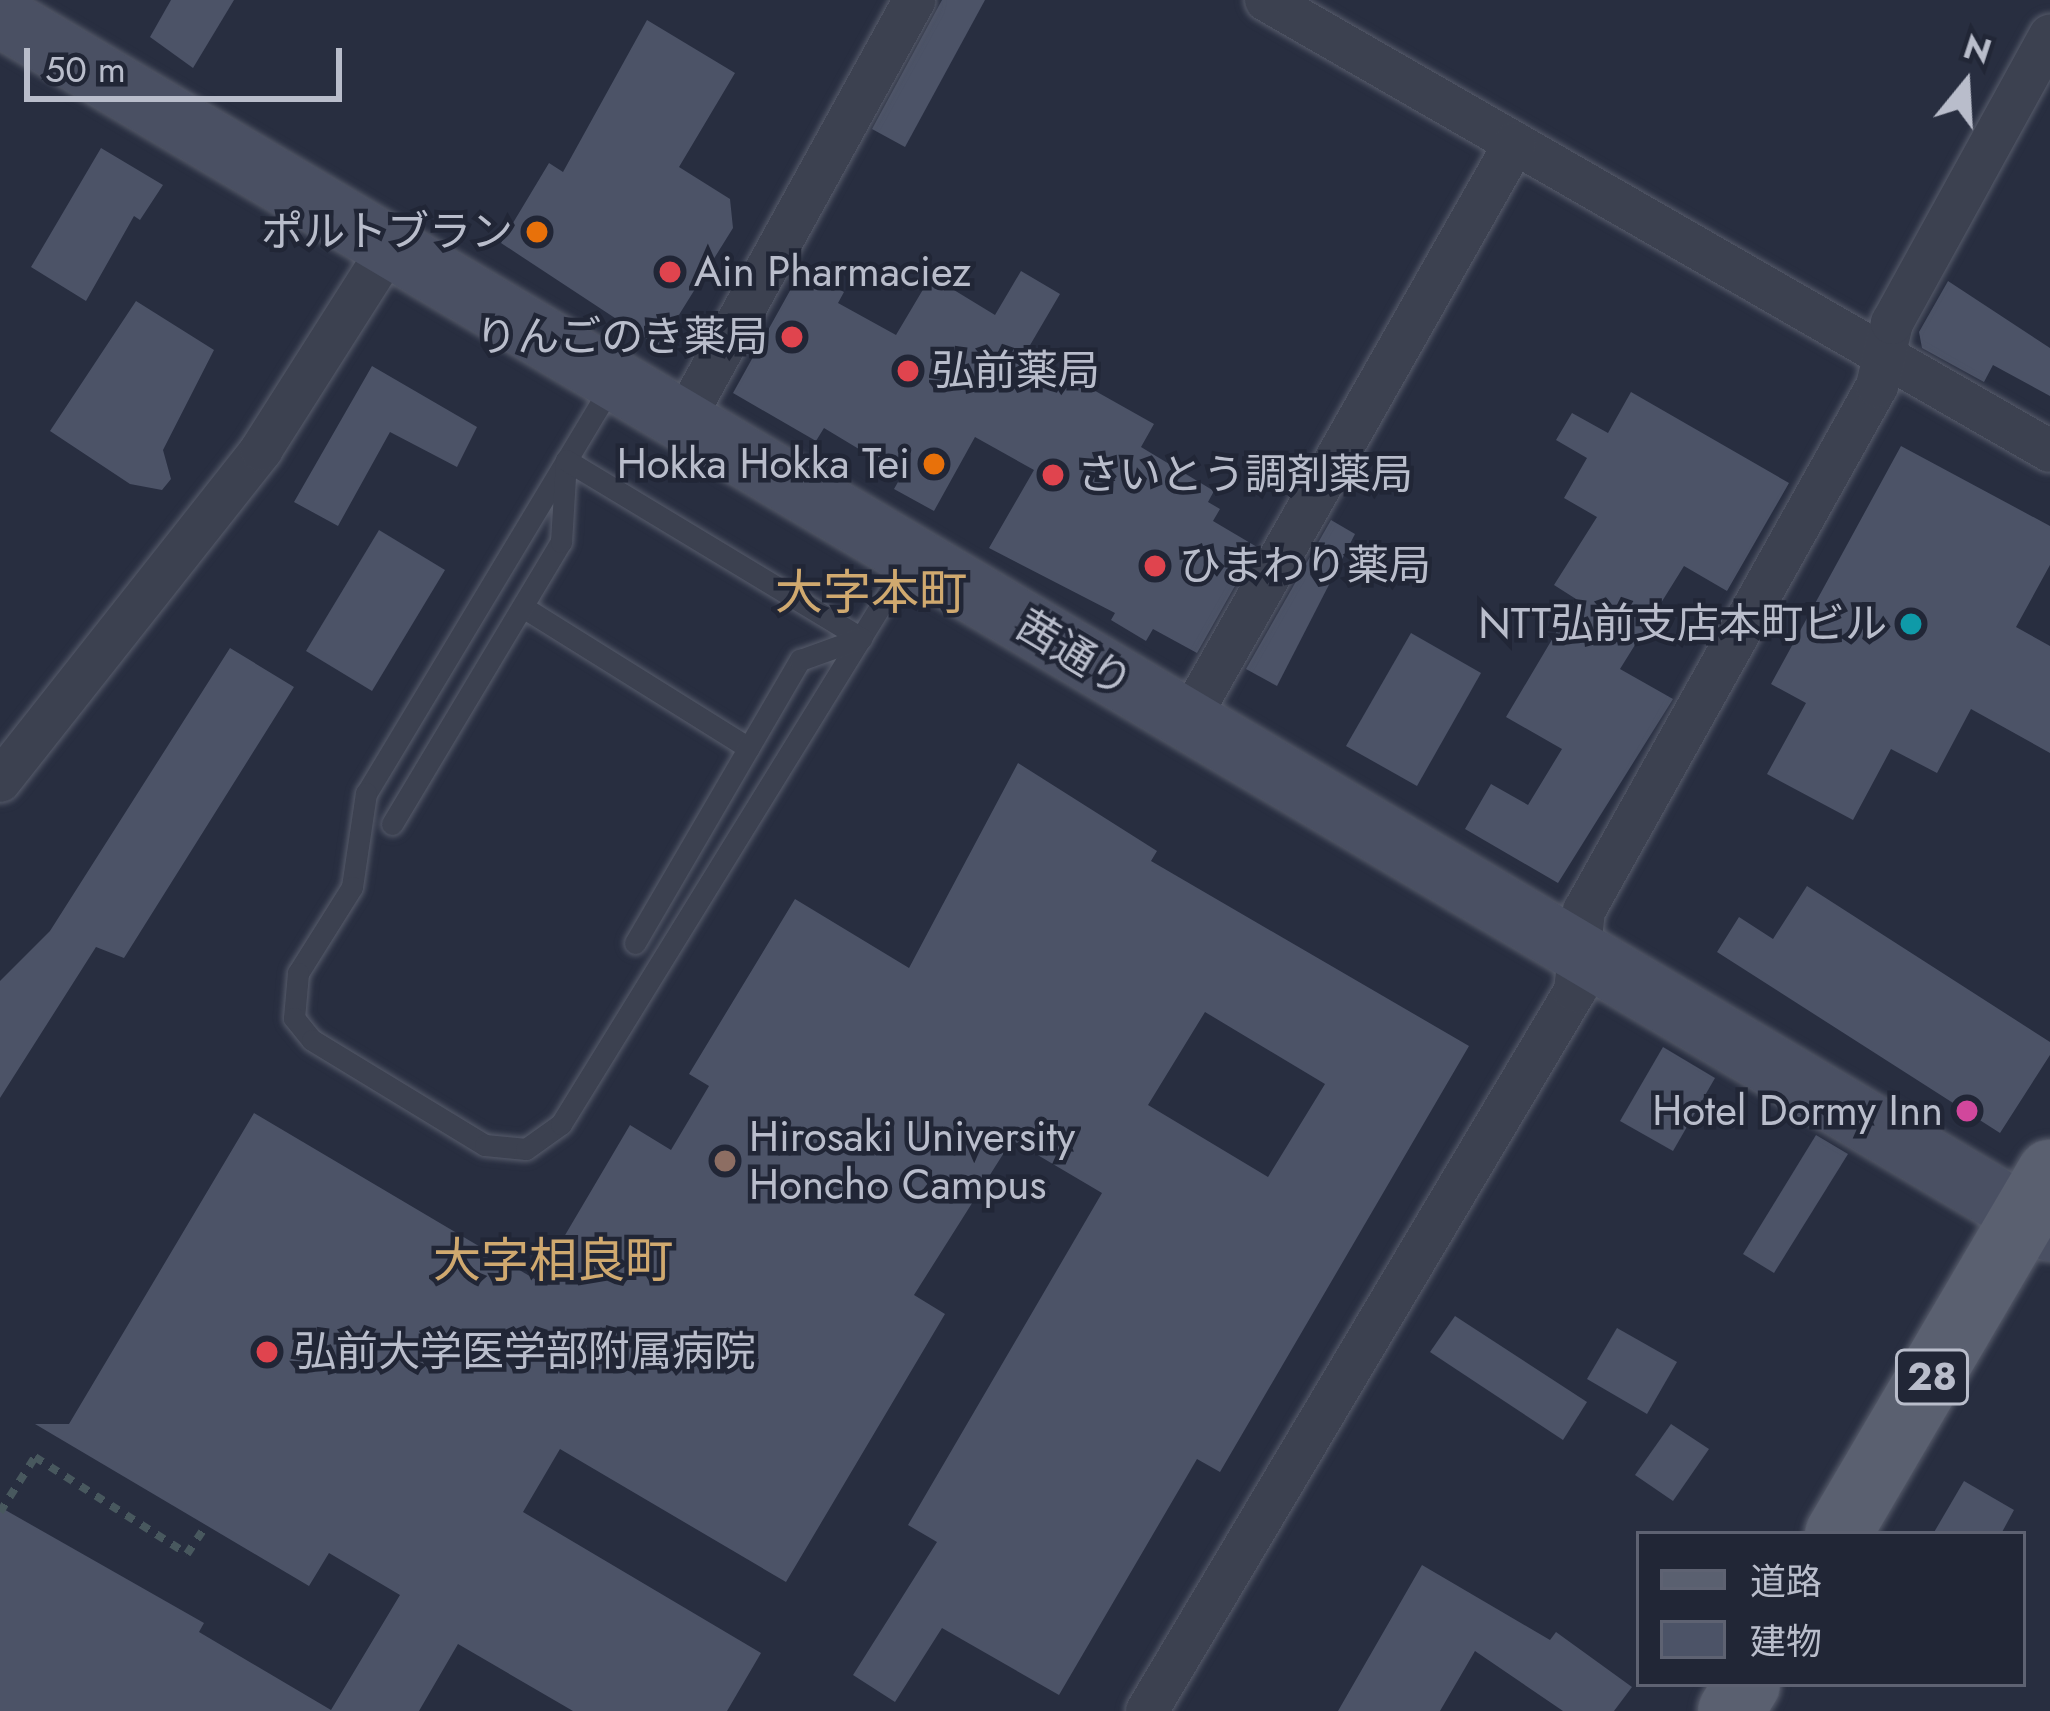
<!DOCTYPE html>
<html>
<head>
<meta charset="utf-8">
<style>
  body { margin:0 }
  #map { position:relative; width:2050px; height:1711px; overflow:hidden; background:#282e40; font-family:Jost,"Noto Sans JP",sans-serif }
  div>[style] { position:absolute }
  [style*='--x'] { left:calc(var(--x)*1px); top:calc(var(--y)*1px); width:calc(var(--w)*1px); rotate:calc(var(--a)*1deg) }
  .building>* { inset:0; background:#4c5367 }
  .path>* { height:8px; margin-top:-4px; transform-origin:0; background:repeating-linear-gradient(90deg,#48585e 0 9px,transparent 0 18px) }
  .roads { filter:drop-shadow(0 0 3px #575c6b) drop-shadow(0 0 3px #575c6b) }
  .lane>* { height:21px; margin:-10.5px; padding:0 10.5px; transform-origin:10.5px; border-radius:10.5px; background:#3c4150 }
  .street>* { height:42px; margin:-21px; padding:0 21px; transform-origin:21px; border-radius:21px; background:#3c4150 }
  .secondary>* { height:60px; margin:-30px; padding:0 30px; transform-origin:30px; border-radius:30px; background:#4a5063 }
  .primary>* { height:66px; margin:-33px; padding:0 33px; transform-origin:33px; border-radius:33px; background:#5a6070 }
  .dots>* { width:33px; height:33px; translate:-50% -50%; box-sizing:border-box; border:6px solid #212636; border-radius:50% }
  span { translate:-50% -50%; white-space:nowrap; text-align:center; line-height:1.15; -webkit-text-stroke:9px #212636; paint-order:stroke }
  .shield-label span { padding:3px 9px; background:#212636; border:3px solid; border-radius:9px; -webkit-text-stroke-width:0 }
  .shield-label { font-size:39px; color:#b9bdcb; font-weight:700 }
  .poi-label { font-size:42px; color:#b9bdcb }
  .right { translate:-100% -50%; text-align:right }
  .left { translate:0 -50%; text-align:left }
  .street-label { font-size:42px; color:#b9bdcb }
  .quarter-label { font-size:48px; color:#d0a96f }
  .legend { position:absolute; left:1636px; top:1531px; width:390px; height:156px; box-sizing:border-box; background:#212636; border:3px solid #5e6272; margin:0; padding:15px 21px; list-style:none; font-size:36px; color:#b9bdcb }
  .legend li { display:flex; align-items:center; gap:24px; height:60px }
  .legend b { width:60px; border:3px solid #5e6272 }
  .north { position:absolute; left:1906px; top:24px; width:120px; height:120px; -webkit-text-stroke:9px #212636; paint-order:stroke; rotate:18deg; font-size:33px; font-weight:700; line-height:48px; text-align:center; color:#b9bdcb }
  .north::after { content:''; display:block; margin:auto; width:42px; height:54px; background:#b9bdcb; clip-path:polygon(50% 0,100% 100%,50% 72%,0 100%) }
  .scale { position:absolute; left:24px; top:48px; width:318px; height:54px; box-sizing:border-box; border:6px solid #b9bdcb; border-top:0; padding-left:15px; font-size:36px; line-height:42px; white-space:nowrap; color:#b9bdcb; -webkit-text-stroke:9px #212636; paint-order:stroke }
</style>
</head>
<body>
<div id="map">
  <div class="building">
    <div style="clip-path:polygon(171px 0,234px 0,193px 68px,150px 37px)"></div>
    <div style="clip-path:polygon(942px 0,985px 0,905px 147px,872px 129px)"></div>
    <div style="clip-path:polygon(647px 20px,735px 73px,679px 167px,730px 199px,733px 228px,659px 347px,501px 243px,549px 163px,563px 172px)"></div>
    <div style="clip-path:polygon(101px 148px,163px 185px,140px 220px,134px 216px,86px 301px,31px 267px)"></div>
    <div style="clip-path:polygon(802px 269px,844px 292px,838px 303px,896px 335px,931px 276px,995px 315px,1021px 271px,1060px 294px,1026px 352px,1154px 424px,1141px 447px,1214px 491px,1208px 502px,1220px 509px,1213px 521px,1257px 547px,1197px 653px,1153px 629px,1146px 641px,1111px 620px,1115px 613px,989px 548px,1034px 470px,975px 437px,934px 511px,894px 489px,902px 475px,824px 428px,816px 441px,733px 393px)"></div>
    <div style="clip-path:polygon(1948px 281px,2050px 348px,2050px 396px,1993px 365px,1984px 382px,1922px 348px,1919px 332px)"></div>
    <div style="clip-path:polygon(136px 301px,214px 350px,163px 450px,171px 479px,162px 490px,130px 484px,50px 431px)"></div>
    <div style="clip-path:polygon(372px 366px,477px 427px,457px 467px,390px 432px,338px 526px,294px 502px)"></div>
    <div style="clip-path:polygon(1631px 392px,1789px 483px,1727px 591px,1684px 566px,1620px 669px,1673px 699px,1558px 883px,1465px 829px,1491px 784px,1528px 805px,1562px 749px,1506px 717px,1576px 599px,1554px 585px,1597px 517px,1564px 498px,1587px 458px,1556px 440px,1572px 413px,1608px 433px)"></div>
    <div style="clip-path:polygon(1901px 446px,2050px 526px,2050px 565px,2016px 627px,2050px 646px,2050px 753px,1971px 709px,1937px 773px,1891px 749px,1853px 820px,1767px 774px,1806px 703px,1771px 684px)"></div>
    <div style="clip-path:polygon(1331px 520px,1355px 534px,1277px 686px,1246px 669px)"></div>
    <div style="clip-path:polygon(379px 530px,445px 570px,372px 691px,306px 651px)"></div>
    <div style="clip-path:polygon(1411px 633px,1481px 673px,1417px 786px,1346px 746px)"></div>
    <div style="clip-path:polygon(230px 648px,294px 687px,124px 958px,96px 947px,0 1098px,0 981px,50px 931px)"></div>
    <div style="clip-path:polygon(evenodd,1018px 763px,1157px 851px,1151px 861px,1469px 1046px,1220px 1472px,1197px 1459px,1059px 1695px,942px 1628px,895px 1702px,853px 1675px,937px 1542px,908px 1525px,1102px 1193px,1012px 1140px,914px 1295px,945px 1314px,786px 1582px,560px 1449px,523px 1512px,761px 1653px,727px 1711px,573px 1711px,458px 1644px,419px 1711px,0 1711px,0 1507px,204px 1623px,199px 1632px,331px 1710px,400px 1595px,329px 1553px,309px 1586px,35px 1424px,69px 1424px,254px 1113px,538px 1281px,630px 1125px,671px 1150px,709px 1086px,689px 1074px,795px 899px,909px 968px,1018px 763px,1205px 1012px,1325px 1084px,1268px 1177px,1148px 1105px,1205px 1012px)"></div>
    <div style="clip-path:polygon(1807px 886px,2050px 1042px,2050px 1055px,2000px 1133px,1717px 952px,1739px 917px,1773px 939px)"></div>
    <div style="clip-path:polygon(1663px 1047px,1715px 1078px,1673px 1151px,1620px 1121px)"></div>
    <div style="clip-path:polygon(1816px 1135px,1848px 1154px,1774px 1273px,1743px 1254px)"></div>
    <div style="clip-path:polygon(1455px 1316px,1587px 1402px,1563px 1440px,1430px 1352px)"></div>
    <div style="clip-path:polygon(1617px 1328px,1677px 1362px,1647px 1414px,1587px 1379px)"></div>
    <div style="clip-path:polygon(1671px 1424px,1709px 1449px,1673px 1501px,1635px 1475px)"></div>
    <div style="clip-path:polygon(1964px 1481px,2014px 1510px,2001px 1534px,1933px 1534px)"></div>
    <div style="clip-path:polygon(1422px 1565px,1550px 1640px,1556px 1632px,1632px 1687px,1614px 1711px,1563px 1711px,1475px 1651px,1440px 1711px,1338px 1711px)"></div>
  </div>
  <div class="path">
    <div style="--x:0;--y:1512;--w:65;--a:-57.5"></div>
    <div style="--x:35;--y:1457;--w:180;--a:32.5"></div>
    <div style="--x:187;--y:1554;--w:34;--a:-56"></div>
  </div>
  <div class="roads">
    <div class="lane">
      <div style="--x:614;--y:381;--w:481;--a:121"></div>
      <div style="--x:366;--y:793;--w:95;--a:98.5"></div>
      <div style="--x:352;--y:887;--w:102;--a:122.1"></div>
      <div style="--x:298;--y:973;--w:45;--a:95.1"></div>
      <div style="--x:294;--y:1018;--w:28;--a:51"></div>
      <div style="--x:312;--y:1040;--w:202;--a:31.3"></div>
      <div style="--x:485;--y:1145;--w:41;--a:5.6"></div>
      <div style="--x:526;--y:1149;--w:43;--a:-35.5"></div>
      <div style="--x:561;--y:1124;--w:665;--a:-58.34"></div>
      <div style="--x:523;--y:607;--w:266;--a:32"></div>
      <div style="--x:392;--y:824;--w:329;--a:-59.1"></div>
      <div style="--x:561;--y:542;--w:82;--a:-86.5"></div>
      <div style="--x:566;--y:460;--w:345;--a:31.1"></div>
      <div style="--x:635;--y:943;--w:328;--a:-59.8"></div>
      <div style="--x:800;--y:660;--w:65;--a:-19.8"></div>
    </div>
    <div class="street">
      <div style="--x:1266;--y:0;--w:904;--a:29.91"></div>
      <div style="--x:683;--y:421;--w:480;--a:-61.2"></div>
      <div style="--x:1187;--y:722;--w:665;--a:-60.47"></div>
      <div style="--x:0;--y:781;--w:422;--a:-51.7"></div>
      <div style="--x:261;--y:450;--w:239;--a:-57.6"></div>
      <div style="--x:1147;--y:1711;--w:838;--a:-59.27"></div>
      <div style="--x:1575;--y:991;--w:81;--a:-83.6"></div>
      <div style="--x:1584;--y:911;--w:601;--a:-60.83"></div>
      <div style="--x:1877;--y:386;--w:65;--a:-76.6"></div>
      <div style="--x:1892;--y:323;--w:328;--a:-61.2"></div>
    </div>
    <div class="secondary">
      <div style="--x:0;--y:16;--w:2383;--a:30.65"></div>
    </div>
    <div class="primary">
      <div style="--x:1838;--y:1534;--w:419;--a:-59.6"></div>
      <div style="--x:1731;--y:1711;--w:31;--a:-59"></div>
    </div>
  </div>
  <div class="dots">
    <div style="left:537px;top:232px;background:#e8710a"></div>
    <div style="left:670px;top:272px;background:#e0444e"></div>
    <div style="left:792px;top:337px;background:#e0444e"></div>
    <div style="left:908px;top:371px;background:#e0444e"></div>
    <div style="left:934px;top:464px;background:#e8710a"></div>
    <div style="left:1053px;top:475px;background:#e0444e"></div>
    <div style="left:1155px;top:566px;background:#e0444e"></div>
    <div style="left:1911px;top:624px;background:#0f9aa8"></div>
    <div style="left:1967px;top:1111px;background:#d1479c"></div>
    <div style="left:725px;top:1161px;background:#8d6e63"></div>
    <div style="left:267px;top:1352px;background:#e0444e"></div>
  </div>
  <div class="shield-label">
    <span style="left:1932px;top:1377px">28</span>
  </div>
  <div class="poi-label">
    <span class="right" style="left:513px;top:232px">ポルトブラン</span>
    <span class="left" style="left:694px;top:272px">Ain Pharmaciez</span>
    <span class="right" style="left:768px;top:337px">りんごのき薬局</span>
    <span class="left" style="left:932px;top:371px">弘前薬局</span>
    <span class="right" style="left:910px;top:464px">Hokka Hokka Tei</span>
    <span class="left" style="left:1077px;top:475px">さいとう調剤薬局</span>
    <span class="left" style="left:1179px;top:566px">ひまわり薬局</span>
    <span class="right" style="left:1887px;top:624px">NTT弘前支店本町ビル</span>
    <span class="right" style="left:1943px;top:1111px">Hotel Dormy Inn</span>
    <span class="left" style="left:749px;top:1161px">Hirosaki University<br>Honcho Campus</span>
    <span class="left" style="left:294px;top:1352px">弘前大学医学部附属病院</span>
  </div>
  <div class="street-label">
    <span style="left:1074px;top:654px;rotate:31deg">茜通り</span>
  </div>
  <div class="quarter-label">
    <span style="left:871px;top:593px">大字本町</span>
    <span style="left:553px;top:1261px">大字相良町</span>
  </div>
  <ul class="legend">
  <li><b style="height:15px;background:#5a6070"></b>道路</li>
  <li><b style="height:33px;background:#4c5367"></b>建物</li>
  </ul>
  <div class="north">N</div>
  <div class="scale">50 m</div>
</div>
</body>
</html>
